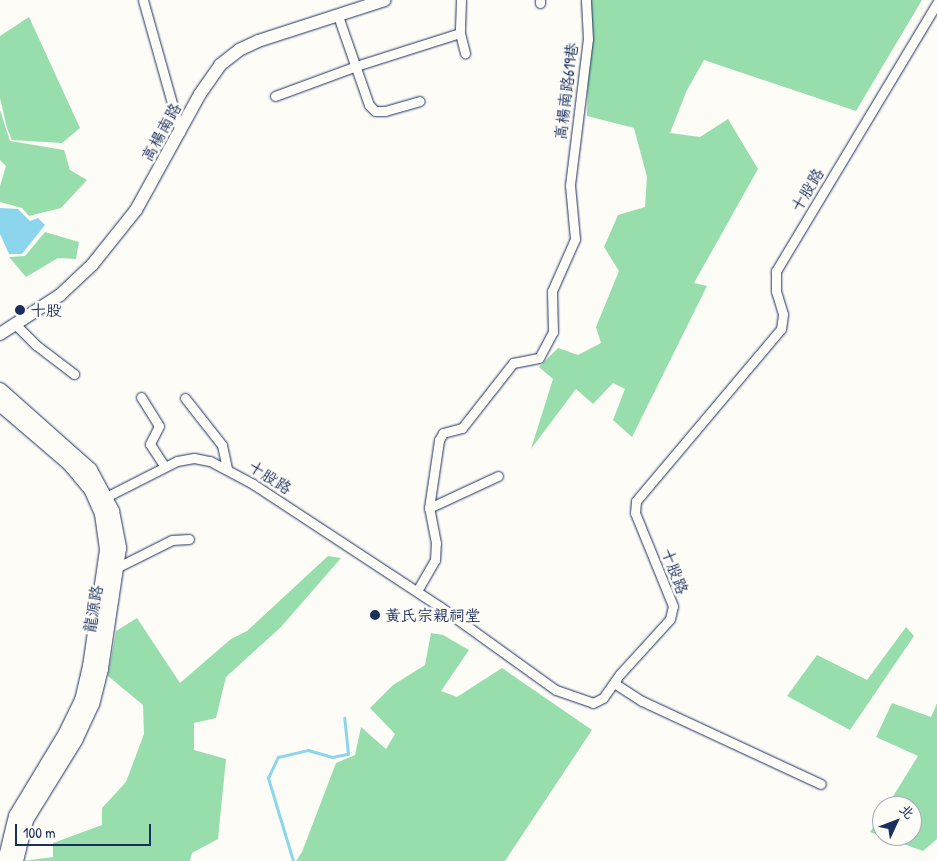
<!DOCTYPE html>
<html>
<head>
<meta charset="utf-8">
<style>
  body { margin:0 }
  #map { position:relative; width:937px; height:861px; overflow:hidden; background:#fdfcf7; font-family:"Patrick Hand","LXGW WenKai TC",sans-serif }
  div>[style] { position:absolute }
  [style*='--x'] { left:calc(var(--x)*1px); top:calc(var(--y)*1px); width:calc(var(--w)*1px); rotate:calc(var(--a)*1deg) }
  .green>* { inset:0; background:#97deac }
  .water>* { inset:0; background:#8cd6ed }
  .stream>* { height:2.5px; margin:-1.25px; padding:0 1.25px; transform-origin:1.25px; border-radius:1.25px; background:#8cd6ed }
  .roads { filter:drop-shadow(0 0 1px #1b2f5e) drop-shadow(0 0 1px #1b2f5e) }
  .street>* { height:9px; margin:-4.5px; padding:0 4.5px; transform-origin:4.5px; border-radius:4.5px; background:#fdfcf7 }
  .secondary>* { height:12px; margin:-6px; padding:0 6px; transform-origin:6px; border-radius:6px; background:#fdfcf7 }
  .primary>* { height:14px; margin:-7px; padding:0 7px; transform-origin:7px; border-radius:7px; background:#fdfcf7 }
  .dots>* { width:14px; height:14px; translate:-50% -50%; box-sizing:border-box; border:2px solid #fdfcf7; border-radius:50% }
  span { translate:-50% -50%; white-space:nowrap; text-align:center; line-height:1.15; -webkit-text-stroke:5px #fdfcf7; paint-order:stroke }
  .street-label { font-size:16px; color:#1b2f5e }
  .poi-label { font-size:16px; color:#1b2f5e }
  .left { translate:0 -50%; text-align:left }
  .north { position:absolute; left:872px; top:796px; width:50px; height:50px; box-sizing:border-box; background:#fdfcf7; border:1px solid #a3aaba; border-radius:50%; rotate:47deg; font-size:14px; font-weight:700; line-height:20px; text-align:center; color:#1b2f5e }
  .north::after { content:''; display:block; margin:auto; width:18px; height:22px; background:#1b2f5e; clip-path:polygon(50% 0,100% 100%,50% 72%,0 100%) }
  .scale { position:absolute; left:15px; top:824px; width:136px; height:22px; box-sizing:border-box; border:2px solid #1b2f5e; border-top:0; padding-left:6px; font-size:15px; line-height:18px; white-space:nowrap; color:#1b2f5e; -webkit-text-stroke:4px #fdfcf7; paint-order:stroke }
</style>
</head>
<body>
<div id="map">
  <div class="green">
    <div style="clip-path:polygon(589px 0,922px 0,856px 111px,704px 60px,687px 90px,670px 133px,700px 137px,728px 119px,758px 169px,694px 283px,707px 286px,632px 437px,613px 420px,625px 389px,613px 383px,593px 404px,576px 389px,531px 449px,553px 379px,539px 367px,558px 348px,578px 355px,601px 343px,596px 327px,619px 271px,604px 247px,618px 215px,645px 207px,647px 177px,634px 128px,587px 116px)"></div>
    <div style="clip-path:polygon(29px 17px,80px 128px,62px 143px,12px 140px,7px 128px,0 98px,0 36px)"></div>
    <div style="clip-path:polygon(0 110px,10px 141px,64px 150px,70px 170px,87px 180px,61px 208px,29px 216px,22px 208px,0 202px,0 186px,6px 166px,0 160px)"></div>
    <div style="clip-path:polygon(45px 232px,79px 242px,76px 259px,58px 258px,26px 277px,9px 257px,25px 256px)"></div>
    <div style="clip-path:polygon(328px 556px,341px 558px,281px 627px,226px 677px,216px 718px,194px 723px,194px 750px,226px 759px,218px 839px,192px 853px,190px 861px,23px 861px,53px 857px,53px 843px,102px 825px,102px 808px,126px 782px,144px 734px,143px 705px,108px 676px,116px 631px,137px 618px,180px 683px,231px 639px,247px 631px)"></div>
    <div style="clip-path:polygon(906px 627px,914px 636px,850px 730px,787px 696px,817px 655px,867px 680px)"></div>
    <div style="clip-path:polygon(431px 633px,443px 635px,469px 650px,441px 691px,457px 697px,502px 668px,592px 730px,505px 861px,296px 861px,302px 852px,336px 763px,355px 755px,361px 727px,386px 749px,395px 734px,370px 708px,393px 685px,425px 665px)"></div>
    <div style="clip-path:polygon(892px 703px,931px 717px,937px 703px,937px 839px,923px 851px,870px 832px,882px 814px,882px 836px,912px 836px,912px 806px,887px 806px,918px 756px,876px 737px)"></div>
  </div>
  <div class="water">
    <div style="clip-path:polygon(0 208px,18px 209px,30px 221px,38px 218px,45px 225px,22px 254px,9px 254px,0 234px)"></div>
  </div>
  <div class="stream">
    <div style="--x:293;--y:861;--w:87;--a:-106.8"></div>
    <div style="--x:268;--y:778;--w:23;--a:-65"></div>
    <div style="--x:278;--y:757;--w:31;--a:-13"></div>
    <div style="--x:308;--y:750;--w:25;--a:16"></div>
    <div style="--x:332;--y:757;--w:16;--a:-11"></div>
    <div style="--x:348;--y:754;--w:36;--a:-96"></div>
  </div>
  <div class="roads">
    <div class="street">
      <div style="--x:143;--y:0;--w:137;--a:74.3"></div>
      <div style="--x:461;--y:0;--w:33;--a:92"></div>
      <div style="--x:460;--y:33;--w:21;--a:76"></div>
      <div style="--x:540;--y:0;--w:3;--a:90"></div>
      <div style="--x:338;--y:16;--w:94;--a:70.8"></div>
      <div style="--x:369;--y:105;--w:8;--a:45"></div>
      <div style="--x:375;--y:111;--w:10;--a:0"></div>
      <div style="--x:385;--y:111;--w:36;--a:-16"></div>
      <div style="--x:275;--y:96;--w:86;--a:-20.3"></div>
      <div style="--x:356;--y:66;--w:109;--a:-17.6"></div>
      <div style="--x:15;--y:324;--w:30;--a:45"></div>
      <div style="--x:36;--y:345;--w:48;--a:37.3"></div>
      <div style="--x:141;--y:397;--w:34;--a:58"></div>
      <div style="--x:159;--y:426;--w:20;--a:117"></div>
      <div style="--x:150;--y:444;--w:27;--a:57"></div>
      <div style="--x:185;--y:398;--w:60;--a:51.8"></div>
      <div style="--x:222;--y:445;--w:24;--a:78"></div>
      <div style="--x:102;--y:499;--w:84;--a:-26.9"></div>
      <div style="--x:177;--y:461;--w:17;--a:-10"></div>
      <div style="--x:194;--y:458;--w:16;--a:11"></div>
      <div style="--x:210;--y:461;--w:49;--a:28.1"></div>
      <div style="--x:253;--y:484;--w:222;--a:33.3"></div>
      <div style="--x:439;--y:606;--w:144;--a:35.7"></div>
      <div style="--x:556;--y:690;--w:39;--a:19"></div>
      <div style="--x:593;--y:703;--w:11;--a:-27"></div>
      <div style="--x:603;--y:698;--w:29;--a:-55"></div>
      <div style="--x:620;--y:674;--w:74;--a:-47.7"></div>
      <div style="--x:670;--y:619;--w:13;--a:-77"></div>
      <div style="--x:673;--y:606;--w:100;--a:-112.2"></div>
      <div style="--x:635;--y:513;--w:12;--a:-85"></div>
      <div style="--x:636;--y:501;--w:225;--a:-49.9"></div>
      <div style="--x:781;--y:329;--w:15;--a:-82"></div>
      <div style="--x:783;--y:314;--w:24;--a:-107"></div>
      <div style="--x:776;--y:291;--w:20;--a:-90"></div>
      <div style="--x:776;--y:271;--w:313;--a:-59"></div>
      <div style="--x:429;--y:508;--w:76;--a:-24.9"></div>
      <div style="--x:118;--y:567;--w:60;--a:-26.6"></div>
      <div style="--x:172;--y:540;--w:17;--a:-3"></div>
      <div style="--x:417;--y:591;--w:36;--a:-60"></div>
      <div style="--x:435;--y:560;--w:17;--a:-87"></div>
      <div style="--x:436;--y:543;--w:36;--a:-101"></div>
      <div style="--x:429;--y:508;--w:69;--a:-81.6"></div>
      <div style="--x:439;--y:440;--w:8;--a:-60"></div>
      <div style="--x:443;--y:433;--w:20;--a:-15"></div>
      <div style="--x:462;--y:428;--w:83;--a:-51.9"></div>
      <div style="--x:513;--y:363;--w:26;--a:-11"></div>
      <div style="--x:539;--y:358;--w:30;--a:-62"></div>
      <div style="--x:553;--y:332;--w:41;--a:-91.4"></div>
      <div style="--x:552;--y:291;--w:57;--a:-66.1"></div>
      <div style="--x:575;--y:239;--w:54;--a:-95.3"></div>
      <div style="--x:570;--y:185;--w:147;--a:-83"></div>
      <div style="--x:588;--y:39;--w:39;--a:-93"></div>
      <div style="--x:614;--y:683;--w:33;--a:33"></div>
      <div style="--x:642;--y:701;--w:197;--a:24.9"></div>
    </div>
    <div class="secondary">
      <div style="--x:0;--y:334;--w:72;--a:-33"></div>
      <div style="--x:60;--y:295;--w:44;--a:-43.2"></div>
      <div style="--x:92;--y:265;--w:70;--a:-51.3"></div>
      <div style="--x:136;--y:210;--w:132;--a:-61.1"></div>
      <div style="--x:200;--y:94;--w:35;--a:-55"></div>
      <div style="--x:220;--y:65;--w:24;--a:-38"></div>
      <div style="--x:239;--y:50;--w:21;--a:-25"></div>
      <div style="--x:258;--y:41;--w:133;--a:-17.9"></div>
    </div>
    <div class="primary">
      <div style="--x:0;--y:390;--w:120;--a:41.6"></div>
      <div style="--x:90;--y:470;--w:47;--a:61.8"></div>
      <div style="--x:112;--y:511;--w:38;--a:79"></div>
      <div style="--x:119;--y:548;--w:122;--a:98.5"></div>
      <div style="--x:101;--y:669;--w:36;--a:104"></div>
      <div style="--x:92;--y:704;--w:38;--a:115"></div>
      <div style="--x:76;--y:739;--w:95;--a:121.7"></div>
      <div style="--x:26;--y:820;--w:42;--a:103.7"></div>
      <div style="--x:0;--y:404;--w:91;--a:40.5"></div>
      <div style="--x:69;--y:463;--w:34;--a:50"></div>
      <div style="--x:91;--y:489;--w:27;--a:66"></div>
      <div style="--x:102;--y:514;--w:36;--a:82"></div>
      <div style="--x:107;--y:550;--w:117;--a:98.3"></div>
      <div style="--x:90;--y:666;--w:35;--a:103"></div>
      <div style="--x:82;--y:700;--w:37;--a:116"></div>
      <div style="--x:66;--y:733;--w:97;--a:121.1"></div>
      <div style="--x:16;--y:816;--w:46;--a:103.7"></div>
    </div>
  </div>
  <div class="dots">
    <div style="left:20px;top:310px;background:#1b2f5e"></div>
    <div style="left:375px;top:615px;background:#1b2f5e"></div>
  </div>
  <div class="street-label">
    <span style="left:566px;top:91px;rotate:-83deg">高楊南路619巷</span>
    <span style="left:161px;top:132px;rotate:-61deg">高楊南路</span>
    <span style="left:807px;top:190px;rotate:-59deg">十股路</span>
    <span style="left:270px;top:477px;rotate:32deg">十股路</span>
    <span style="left:675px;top:571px;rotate:69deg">十股路</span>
    <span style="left:93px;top:609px;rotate:-81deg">龍源路</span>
  </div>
  <div class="poi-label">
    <span class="left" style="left:30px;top:310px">十股</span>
    <span class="left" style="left:385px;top:615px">黃氏宗親祠堂</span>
  </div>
  <div class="north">北</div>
  <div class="scale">100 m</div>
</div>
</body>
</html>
